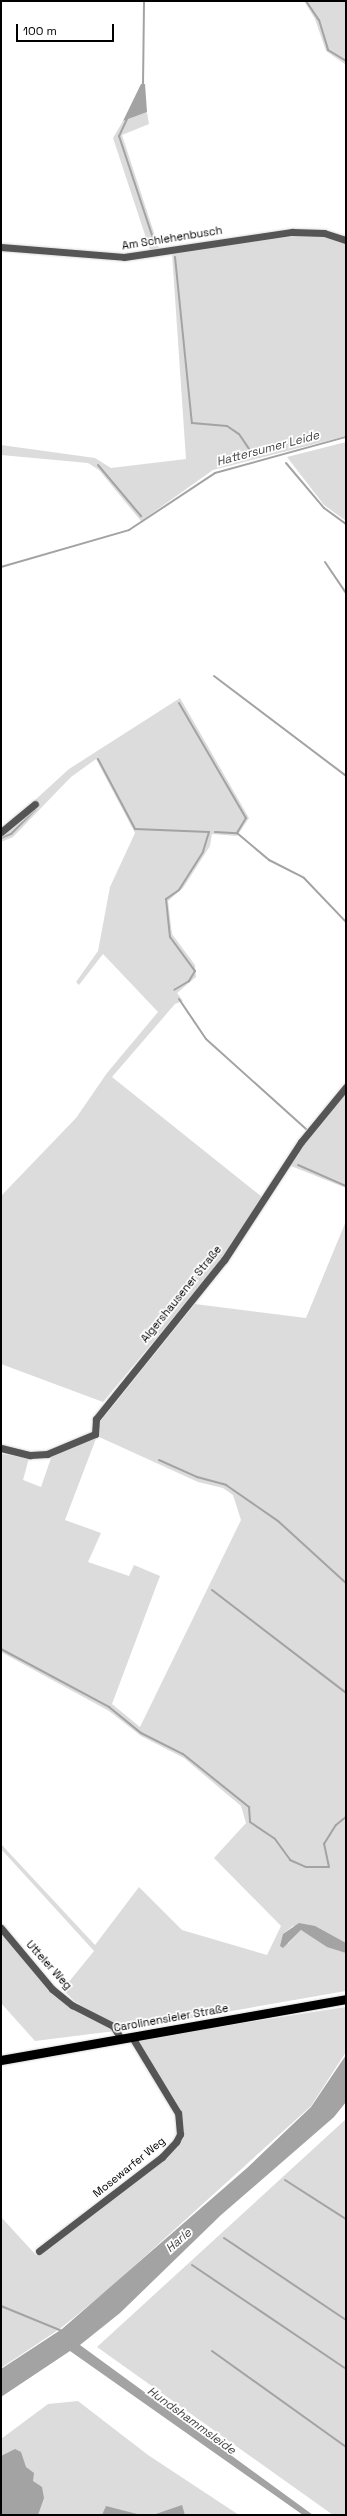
<!DOCTYPE html>
<html>
<head>
<meta charset="utf-8">
<style>
  body { margin:0 }
  #map { position:relative; width:347px; height:2516px; overflow:hidden; background:#fff; font-family:"Space Grotesk",sans-serif }
  div>[style] { position:absolute }
  [style*='--x'] { left:calc(var(--x)*1px); top:calc(var(--y)*1px); width:calc(var(--w)*1px); rotate:calc(var(--a)*1deg) }
  .green>* { inset:0; background:#dcdcdc }
  .water>* { inset:0; background:#a3a3a3 }
  .stream>* { height:2px; margin:-1px; padding:0 1px; transform-origin:1px; border-radius:1px; background:#a3a3a3 }
  .roads { filter:drop-shadow(0 0 1px #dbdbdb) drop-shadow(0 0 1px #dbdbdb) }
  .minor>* { height:7px; margin:-3.5px; padding:0 3.5px; transform-origin:3.5px; border-radius:3.5px; background:#555 }
  .major>* { height:9px; margin:-4.5px; padding:0 4.5px; transform-origin:4.5px; border-radius:4.5px; background:#000 }
  span { translate:-50% -50%; white-space:nowrap; text-align:center; line-height:1.15; -webkit-text-stroke:3.5px #fff; paint-order:stroke }
  .street-label { font-size:11px; color:#000 }
  .water-label { font-size:12px; color:#444; font-style:italic }
  .frame { position:absolute; inset:0; border:2px solid #000; pointer-events:none }
  .scale { position:absolute; left:16px; top:24px; width:98px; height:18px; box-sizing:border-box; border:2px solid #000; border-top:0; padding-left:5px; font-size:12px; line-height:14px; white-space:nowrap; color:#000; -webkit-text-stroke:3px #fff; paint-order:stroke }
</style>
</head>
<body>
<div id="map">
  <div class="green">
    <div style="clip-path:polygon(304px 1px,346px 1px,346px 65px,326px 51px,315px 19px)"></div>
    <div style="clip-path:polygon(147px 112px,149px 124px,122px 135px,159px 248px,150px 250px,113px 138px,123px 121px)"></div>
    <div style="clip-path:polygon(293px 236px,324px 237px,346px 243px,346px 436px,213px 470px,141px 521px,99px 470px,88px 463px,1px 455px,1px 445px,95px 458px,111px 468px,186px 459px,172px 253px)"></div>
    <div style="clip-path:polygon(346px 442px,346px 521px,324px 505px,287px 457px)"></div>
    <div style="clip-path:polygon(180px 698px,249px 818px,237px 836px,212px 834px,210px 846px,183px 888px,168px 901px,172px 934px,195px 965px,196px 977px,177px 993px,183px 1001px,175px 1004px,112px 1077px,262px 1197px,222px 1259px,103px 1402px,1px 1364px,1px 1196px,76px 1118px,107px 1073px,158px 1012px,103px 954px,79px 985px,76px 982px,98px 951px,110px 887px,135px 833px,96px 759px,71px 777px,13px 837px,1px 842px,1px 835px,39px 805px,35px 800px,69px 769px)"></div>
    <div style="clip-path:polygon(346px 1090px,346px 1188px,286px 1164px)"></div>
    <div style="clip-path:polygon(evenodd,346px 1221px,346px 1943px,293px 1926px,283px 1934px,288px 1944px,301px 1930px,346px 1953px,346px 1991px,123px 2030px,74px 2001px,63px 1989px,94px 1951px,1px 1849px,1px 1844px,95px 1945px,139px 1887px,182px 1930px,267px 1955px,281px 1926px,214px 1858px,246px 1823px,241px 1806px,184px 1758px,141px 1736px,109px 1711px,1px 1652px,1px 1454px,29px 1458px,23px 1480px,41px 1487px,52px 1455px,97px 1436px,100px 1422px,195px 1304px,306px 1318px,346px 1221px,97px 1436px,198px 1482px,223px 1488px,233px 1495px,241px 1520px,140px 1727px,112px 1704px,160px 1576px,134px 1565px,129px 1576px,88px 1562px,101px 1533px,65px 1520px,97px 1436px)"></div>
    <div style="clip-path:polygon(1px 1933px,51px 1991px,115px 2031px,35px 2041px,1px 2003px)"></div>
    <div style="clip-path:polygon(346px 2007px,346px 2052px,311px 2106px,110px 2288px,61px 2328px,1px 2368px,1px 2217px,36px 2255px,161px 2160px,182px 2135px,180px 2112px,134px 2040px)"></div>
    <div style="clip-path:polygon(346px 2119px,346px 2515px,333px 2515px,97px 2347px)"></div>
    <div style="clip-path:polygon(78px 2401px,148px 2455px,239px 2515px,1px 2515px,1px 2439px,48px 2404px)"></div>
  </div>
  <div class="water">
    <div style="clip-path:polygon(141px 84px,145px 84px,147px 112px,123px 121px)"></div>
    <div style="clip-path:polygon(299px 1923px,315px 1926px,346px 1943px,346px 1953px,327px 1947px,301px 1930px,283px 1948px,280px 1946px,283px 1934px)"></div>
    <div style="clip-path:polygon(346px 2055px,346px 2102px,334px 2117px,221px 2215px,120px 2313px,80px 2345px,313px 2515px,303px 2515px,70px 2351px,1px 2397px,1px 2369px,62px 2329px,247px 2168px,311px 2107px)"></div>
    <div style="clip-path:polygon(15px 2449px,21px 2452px,26px 2467px,34px 2473px,33px 2481px,42px 2487px,44px 2498px,38px 2515px,1px 2515px,1px 2456px)"></div>
    <div style="clip-path:polygon(182px 2505px,185px 2515px,153px 2515px)"></div>
    <div style="clip-path:polygon(106px 2506px,141px 2515px,102px 2515px)"></div>
  </div>
  <div class="stream">
    <div style="--x:306;--y:1;--w:23;--a:56"></div>
    <div style="--x:319;--y:20;--w:31;--a:73"></div>
    <div style="--x:328;--y:50;--w:21;--a:31"></div>
    <div style="--x:143;--y:86;--w:85;--a:-89.3"></div>
    <div style="--x:127;--y:119;--w:19;--a:115"></div>
    <div style="--x:119;--y:136;--w:114;--a:71.6"></div>
    <div style="--x:175;--y:257;--w:167;--a:84.2"></div>
    <div style="--x:192;--y:423;--w:35;--a:5"></div>
    <div style="--x:227;--y:426;--w:14;--a:34"></div>
    <div style="--x:239;--y:434;--w:23;--a:56"></div>
    <div style="--x:286;--y:463;--w:59;--a:49.8"></div>
    <div style="--x:324;--y:508;--w:27;--a:36"></div>
    <div style="--x:98;--y:465;--w:67;--a:49.9"></div>
    <div style="--x:325;--y:562;--w:37;--a:56"></div>
    <div style="--x:1;--y:567;--w:133;--a:-16.1"></div>
    <div style="--x:129;--y:530;--w:103;--a:-33.5"></div>
    <div style="--x:215;--y:473;--w:136;--a:-15.4"></div>
    <div style="--x:214;--y:676;--w:166;--a:37.1"></div>
    <div style="--x:179;--y:703;--w:133;--a:59.8"></div>
    <div style="--x:246;--y:818;--w:17;--a:121"></div>
    <div style="--x:98;--y:759;--w:79;--a:62.1"></div>
    <div style="--x:135;--y:829;--w:74;--a:2.3"></div>
    <div style="--x:209;--y:832;--w:21;--a:107"></div>
    <div style="--x:203;--y:852;--w:45;--a:122.3"></div>
    <div style="--x:179;--y:890;--w:16;--a:145"></div>
    <div style="--x:166;--y:899;--w:38;--a:84"></div>
    <div style="--x:170;--y:937;--w:42;--a:53.7"></div>
    <div style="--x:195;--y:971;--w:12;--a:121"></div>
    <div style="--x:189;--y:981;--w:17;--a:149"></div>
    <div style="--x:215;--y:832;--w:22;--a:3"></div>
    <div style="--x:237;--y:833;--w:42;--a:40.2"></div>
    <div style="--x:269;--y:860;--w:39;--a:27"></div>
    <div style="--x:304;--y:878;--w:61;--a:46.3"></div>
    <div style="--x:1;--y:838;--w:11;--a:-22"></div>
    <div style="--x:11;--y:834;--w:35;--a:-45"></div>
    <div style="--x:179;--y:999;--w:48;--a:56"></div>
    <div style="--x:206;--y:1039;--w:135;--a:42"></div>
    <div style="--x:298;--y:1165;--w:52;--a:23.6"></div>
    <div style="--x:159;--y:1460;--w:42;--a:24.1"></div>
    <div style="--x:197;--y:1477;--w:30;--a:15"></div>
    <div style="--x:226;--y:1485;--w:63;--a:34.7"></div>
    <div style="--x:278;--y:1521;--w:92;--a:42.4"></div>
    <div style="--x:212;--y:1590;--w:169;--a:37.5"></div>
    <div style="--x:1;--y:1649;--w:123;--a:28.2"></div>
    <div style="--x:109;--y:1707;--w:41;--a:39.1"></div>
    <div style="--x:141;--y:1733;--w:47;--a:26.6"></div>
    <div style="--x:183;--y:1754;--w:85;--a:38.8"></div>
    <div style="--x:249;--y:1807;--w:15;--a:86"></div>
    <div style="--x:250;--y:1822;--w:30;--a:34"></div>
    <div style="--x:275;--y:1839;--w:26;--a:54"></div>
    <div style="--x:290;--y:1860;--w:17;--a:24"></div>
    <div style="--x:306;--y:1867;--w:23;--a:0"></div>
    <div style="--x:329;--y:1867;--w:24;--a:-102"></div>
    <div style="--x:324;--y:1844;--w:22;--a:-58"></div>
    <div style="--x:336;--y:1825;--w:13;--a:-39"></div>
    <div style="--x:285;--y:2180;--w:72;--a:32.6"></div>
    <div style="--x:224;--y:2238;--w:147;--a:33.9"></div>
    <div style="--x:192;--y:2265;--w:186;--a:34"></div>
    <div style="--x:1;--y:2306;--w:66;--a:22.3"></div>
    <div style="--x:212;--y:2351;--w:165;--a:35.6"></div>
  </div>
  <div class="roads">
    <div class="minor">
      <div style="--x:1;--y:247;--w:123;--a:4.6"></div>
      <div style="--x:124;--y:257;--w:170;--a:-8.5"></div>
      <div style="--x:292;--y:232;--w:32;--a:2"></div>
      <div style="--x:324;--y:233;--w:23;--a:18"></div>
      <div style="--x:1;--y:832;--w:44;--a:-39.5"></div>
      <div style="--x:1;--y:1448;--w:30;--a:14"></div>
      <div style="--x:30;--y:1455;--w:17;--a:-3"></div>
      <div style="--x:47;--y:1454;--w:52;--a:-22.6"></div>
      <div style="--x:95;--y:1434;--w:15;--a:-86"></div>
      <div style="--x:96;--y:1419;--w:204;--a:-51.2"></div>
      <div style="--x:224;--y:1260;--w:141;--a:-56.9"></div>
      <div style="--x:301;--y:1142;--w:71;--a:-50.7"></div>
      <div style="--x:1;--y:1928;--w:80;--a:50.1"></div>
      <div style="--x:52;--y:1989;--w:26;--a:39"></div>
      <div style="--x:72;--y:2005;--w:46;--a:27.1"></div>
      <div style="--x:113;--y:2026;--w:15;--a:58"></div>
      <div style="--x:39;--y:2251;--w:155;--a:-37.4"></div>
      <div style="--x:162;--y:2157;--w:21;--a:-47"></div>
      <div style="--x:176;--y:2142;--w:9;--a:-63"></div>
      <div style="--x:180;--y:2134;--w:21;--a:-95"></div>
      <div style="--x:178;--y:2113;--w:89;--a:-121.2"></div>
    </div>
    <div class="major">
      <div style="--x:1;--y:2060;--w:350;--a:-10"></div>
    </div>
  </div>
  <div class="street-label">
    <span style="left:172px;top:238px;rotate:-9deg">Am Schlehenbusch</span>
    <span style="left:181px;top:1294px;rotate:-51deg">Algershausener Straße</span>
    <span style="left:49px;top:1965px;rotate:48deg">Utteler Weg</span>
    <span style="left:171px;top:2018px;rotate:-10deg">Carolinensieler Straße</span>
    <span style="left:129px;top:2167px;rotate:-39deg">Mosewarfer Weg</span>
  </div>
  <div class="water-label">
    <span style="left:268px;top:449px;rotate:-15deg">Hattersumer Leide</span>
    <span style="left:179px;top:2241px;rotate:-41deg">Harle</span>
    <span style="left:191px;top:2421px;rotate:36deg">Hundshammsleide</span>
  </div>
  <div class="frame"></div>
  <div class="scale">100 m</div>
</div>
</body>
</html>
